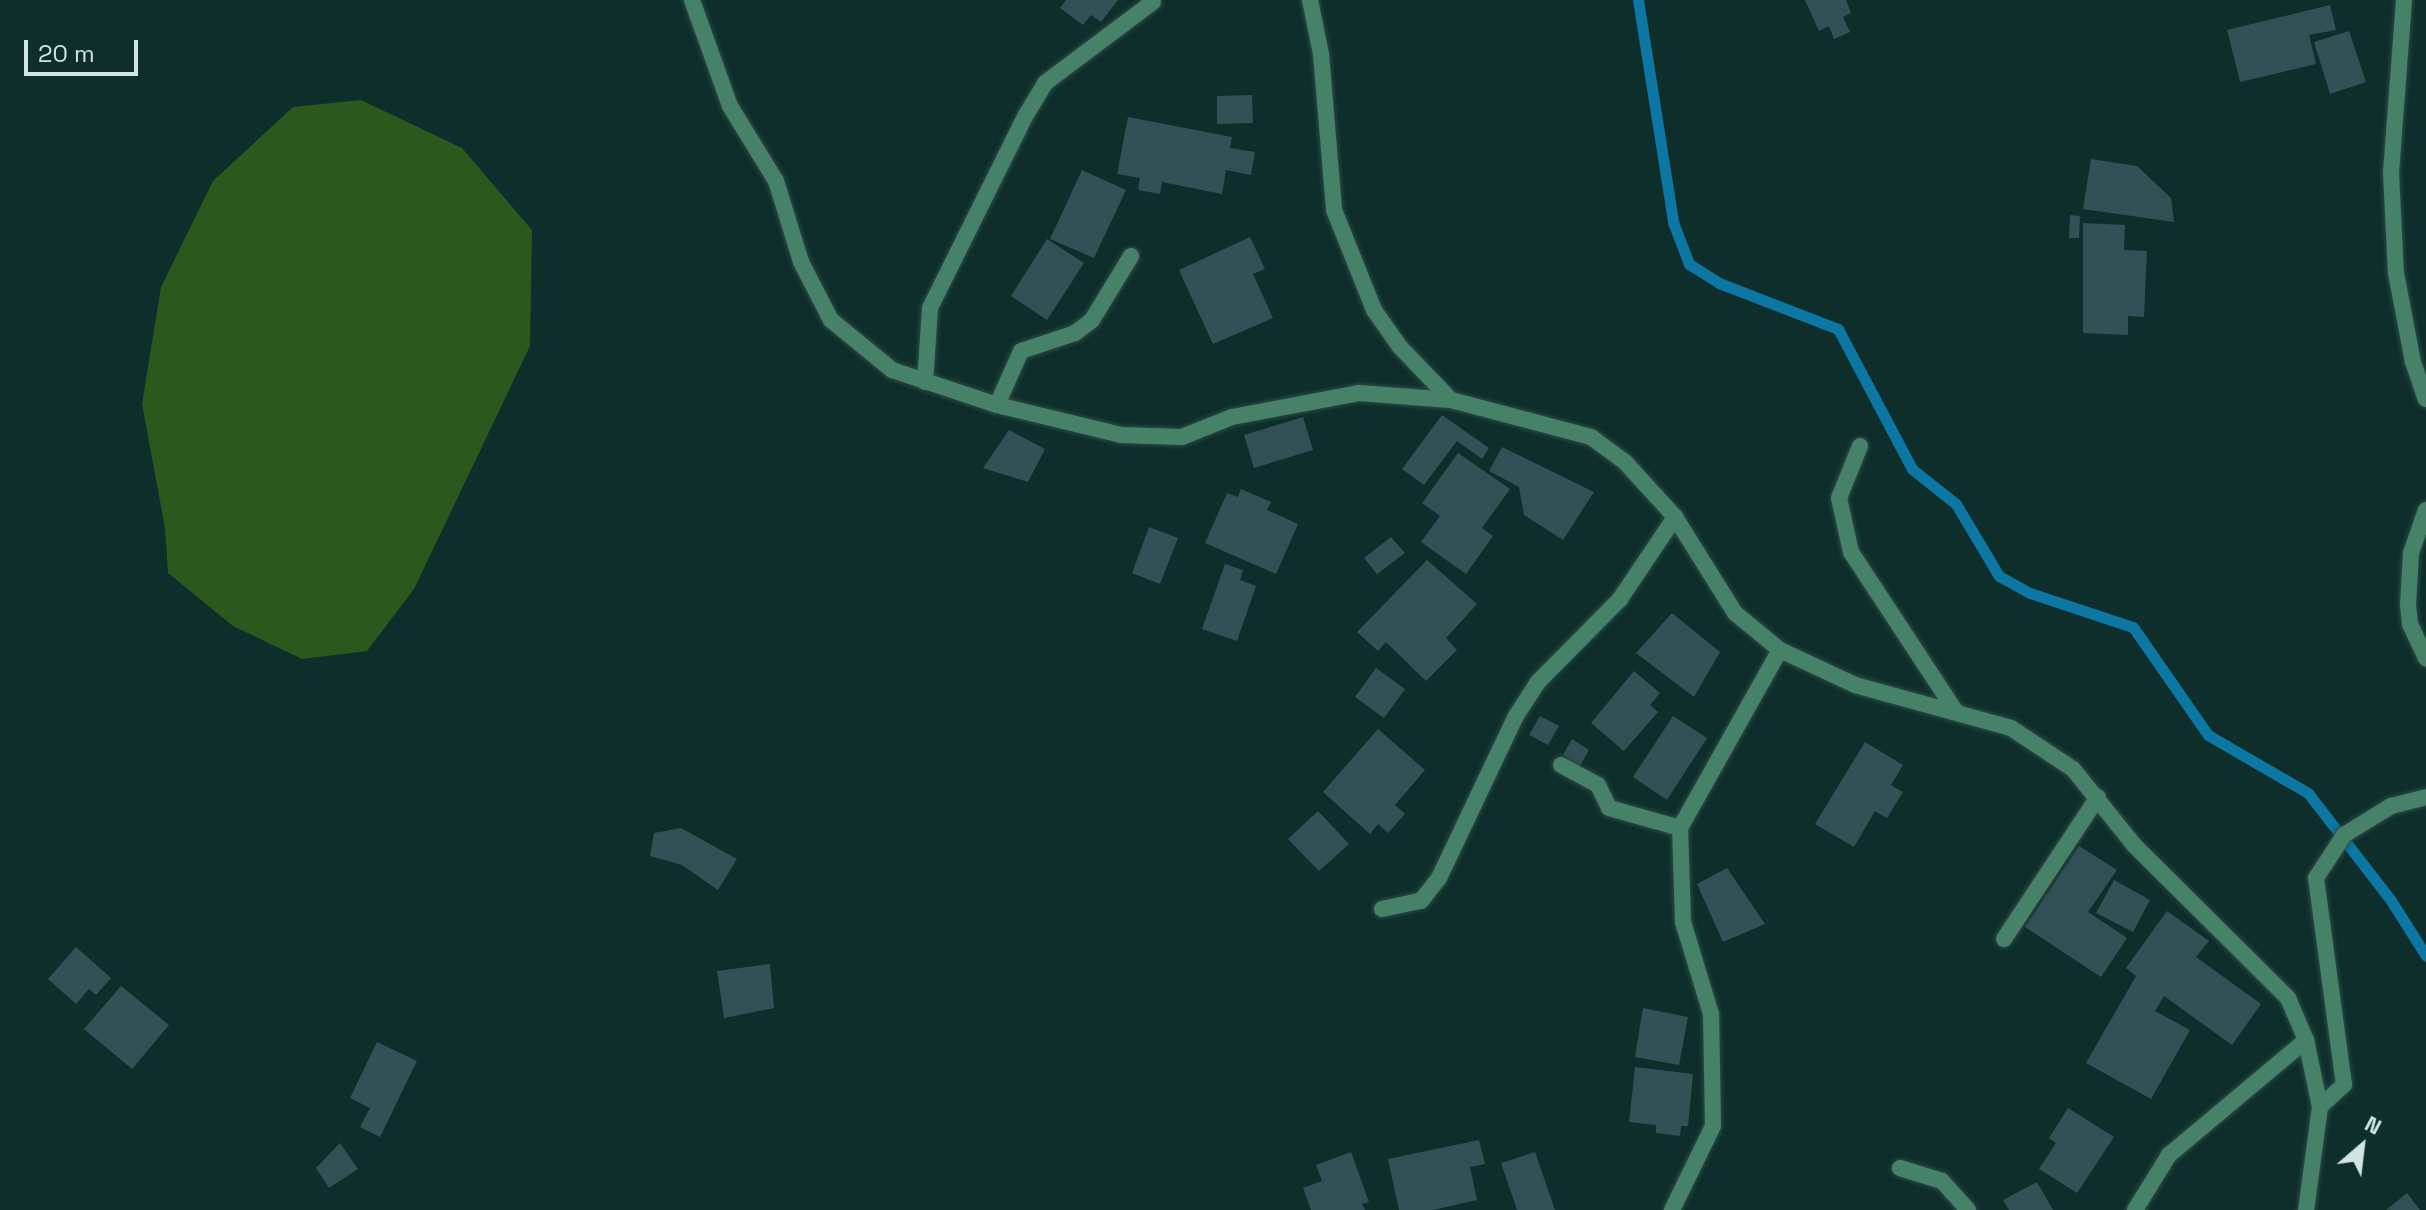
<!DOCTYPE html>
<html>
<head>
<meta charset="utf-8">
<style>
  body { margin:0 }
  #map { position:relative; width:2426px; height:1210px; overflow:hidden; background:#0d2e2b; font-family:"Space Grotesk",sans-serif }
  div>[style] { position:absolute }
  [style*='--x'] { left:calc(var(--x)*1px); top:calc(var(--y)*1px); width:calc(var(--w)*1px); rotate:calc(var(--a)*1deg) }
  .green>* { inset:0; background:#2a581d }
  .stream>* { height:11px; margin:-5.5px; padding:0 5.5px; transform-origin:5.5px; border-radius:5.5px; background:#0d77a3 }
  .building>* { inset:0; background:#315157 }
  .roads { filter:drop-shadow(0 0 2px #2d4b48) drop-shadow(0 0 2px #2d4b48) }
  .minor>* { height:16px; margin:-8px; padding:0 8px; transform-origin:8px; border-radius:8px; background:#468267 }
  span { translate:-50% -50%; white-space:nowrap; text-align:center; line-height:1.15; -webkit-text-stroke:6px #0d2e2b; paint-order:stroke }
  .north { position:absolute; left:2322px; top:1106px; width:80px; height:80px; -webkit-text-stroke:6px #0d2e2b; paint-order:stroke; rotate:28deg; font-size:22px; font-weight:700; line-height:32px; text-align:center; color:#d2e4e2 }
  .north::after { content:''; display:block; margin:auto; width:28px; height:36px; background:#d2e4e2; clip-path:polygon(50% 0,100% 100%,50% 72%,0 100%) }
  .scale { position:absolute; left:24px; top:40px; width:114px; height:36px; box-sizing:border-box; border:4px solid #d2e4e2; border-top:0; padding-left:10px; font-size:24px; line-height:28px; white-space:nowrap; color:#d2e4e2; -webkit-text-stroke:6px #0d2e2b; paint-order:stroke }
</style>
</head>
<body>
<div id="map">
  <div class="green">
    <div style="clip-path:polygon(361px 100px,462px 148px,532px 230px,530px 346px,414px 589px,367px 651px,302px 659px,233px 626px,168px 573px,165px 528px,142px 404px,161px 287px,213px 181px,293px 107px)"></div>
  </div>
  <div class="stream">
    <div style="--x:1638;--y:0;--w:225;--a:81"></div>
    <div style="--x:1673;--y:222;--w:45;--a:69.1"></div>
    <div style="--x:1689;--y:264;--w:36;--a:32"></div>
    <div style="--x:1719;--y:283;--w:128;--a:21.1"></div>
    <div style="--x:1838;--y:329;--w:158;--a:62.1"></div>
    <div style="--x:1912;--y:469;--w:56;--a:38.5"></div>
    <div style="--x:1956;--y:504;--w:84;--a:59.2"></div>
    <div style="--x:1999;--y:576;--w:35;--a:29"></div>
    <div style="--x:2030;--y:593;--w:108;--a:18.3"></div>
    <div style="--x:2133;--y:627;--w:131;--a:55.2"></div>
    <div style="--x:2208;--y:735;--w:116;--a:30.1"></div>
    <div style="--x:2308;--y:793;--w:134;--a:52.3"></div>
    <div style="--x:2390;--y:899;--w:67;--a:57.7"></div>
  </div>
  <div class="building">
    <div style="clip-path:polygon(1066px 0,1118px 0,1101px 22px,1091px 15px,1083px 25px,1060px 8px)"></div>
    <div style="clip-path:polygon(1805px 0,1846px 0,1851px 13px,1843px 17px,1850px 32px,1834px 39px,1829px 26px,1819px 31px)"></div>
    <div style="clip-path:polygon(2330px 5px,2336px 30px,2309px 35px,2316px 64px,2240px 82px,2227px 30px)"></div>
    <div style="clip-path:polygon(2349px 31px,2366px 82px,2330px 94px,2314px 42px)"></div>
    <div style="clip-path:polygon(1252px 95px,1253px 123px,1217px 124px,1217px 96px)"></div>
    <div style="clip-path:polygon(1128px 117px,1232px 137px,1230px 148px,1255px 152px,1251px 175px,1226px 170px,1222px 194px,1162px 182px,1160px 194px,1138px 190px,1140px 178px,1117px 174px)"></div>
    <div style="clip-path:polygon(2091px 159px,2137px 166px,2171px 198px,2174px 222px,2083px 209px)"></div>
    <div style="clip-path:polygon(1082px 170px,1126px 190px,1094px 258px,1050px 239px)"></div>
    <div style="clip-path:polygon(2070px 215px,2080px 216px,2079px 238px,2069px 238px)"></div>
    <div style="clip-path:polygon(2083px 223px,2125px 225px,2124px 250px,2147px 251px,2144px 317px,2128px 316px,2128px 335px,2083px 333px)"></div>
    <div style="clip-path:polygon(1250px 237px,1265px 269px,1253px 274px,1273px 318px,1213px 344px,1179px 270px)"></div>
    <div style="clip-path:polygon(1047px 239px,1084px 263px,1047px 320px,1011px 296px)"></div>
    <div style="clip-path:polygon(1442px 415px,1489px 448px,1482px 459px,1457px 441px,1424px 485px,1402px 469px)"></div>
    <div style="clip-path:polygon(1303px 417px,1313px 450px,1254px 468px,1244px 435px)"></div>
    <div style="clip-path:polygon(1009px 430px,1045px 449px,1028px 482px,983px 468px)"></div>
    <div style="clip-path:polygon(1502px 447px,1594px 492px,1563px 540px,1524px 515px,1519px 487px,1489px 471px)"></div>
    <div style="clip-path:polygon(1458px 453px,1510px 489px,1482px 528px,1493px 536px,1466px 574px,1421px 542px,1440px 516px,1422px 503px)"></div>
    <div style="clip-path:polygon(1241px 489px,1271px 502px,1267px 510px,1298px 524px,1276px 574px,1205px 543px,1227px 493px,1238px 497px)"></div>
    <div style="clip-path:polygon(1149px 527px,1178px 538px,1160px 584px,1132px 573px)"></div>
    <div style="clip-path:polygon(1391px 537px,1405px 553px,1377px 574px,1364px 558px)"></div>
    <div style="clip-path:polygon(1427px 560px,1477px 604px,1446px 638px,1457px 650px,1426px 681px,1386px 642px,1378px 651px,1357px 632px)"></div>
    <div style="clip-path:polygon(1225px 564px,1243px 570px,1240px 580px,1256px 586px,1237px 641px,1202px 629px)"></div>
    <div style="clip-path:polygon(1672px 613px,1720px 652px,1694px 697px,1636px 653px)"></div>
    <div style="clip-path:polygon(1376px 668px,1405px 689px,1384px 718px,1355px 697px)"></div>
    <div style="clip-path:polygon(1634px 671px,1660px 693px,1650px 705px,1658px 712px,1624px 751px,1591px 723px)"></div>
    <div style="clip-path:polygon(1540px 716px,1559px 726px,1548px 745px,1529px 735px)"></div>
    <div style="clip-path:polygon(1673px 716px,1707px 738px,1667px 800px,1633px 777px)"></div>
    <div style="clip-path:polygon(1378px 729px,1425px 770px,1395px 805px,1405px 814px,1388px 833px,1378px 824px,1370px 834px,1323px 792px)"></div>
    <div style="clip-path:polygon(1572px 739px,1589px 750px,1580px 766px,1563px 755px)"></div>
    <div style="clip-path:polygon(1865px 742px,1903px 765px,1891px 785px,1903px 792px,1887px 818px,1875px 811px,1854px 847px,1815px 824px)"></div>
    <div style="clip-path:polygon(1318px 811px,1349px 844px,1319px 871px,1288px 839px)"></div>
    <div style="clip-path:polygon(681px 828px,737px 859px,718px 890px,682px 865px,650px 856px,654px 833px)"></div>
    <div style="clip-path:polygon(2079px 846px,2117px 870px,2088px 912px,2127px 938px,2101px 977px,2025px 927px)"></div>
    <div style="clip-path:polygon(1727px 868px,1765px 924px,1723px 942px,1697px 884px)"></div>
    <div style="clip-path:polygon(2114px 880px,2150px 900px,2133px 932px,2096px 913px)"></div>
    <div style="clip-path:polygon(2167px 911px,2209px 941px,2196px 957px,2261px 1004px,2232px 1045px,2164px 996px,2155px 1011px,2190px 1030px,2151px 1099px,2086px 1063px,2136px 976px,2126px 968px)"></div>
    <div style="clip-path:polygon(76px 947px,111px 978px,96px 995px,89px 989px,76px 1004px,48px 979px)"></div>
    <div style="clip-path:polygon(770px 964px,774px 1008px,724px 1018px,717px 971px)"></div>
    <div style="clip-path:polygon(121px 986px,169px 1025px,132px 1069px,84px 1029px)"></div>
    <div style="clip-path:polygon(1643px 1008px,1688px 1017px,1679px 1065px,1635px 1057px)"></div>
    <div style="clip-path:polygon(377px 1042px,417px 1061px,380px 1137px,360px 1127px,370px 1108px,350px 1098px)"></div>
    <div style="clip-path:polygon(1635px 1067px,1693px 1074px,1688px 1126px,1681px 1126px,1680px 1136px,1656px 1133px,1656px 1125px,1629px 1122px)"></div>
    <div style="clip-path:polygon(2068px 1108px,2114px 1137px,2077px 1193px,2039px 1169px,2056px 1143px,2049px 1138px)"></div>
    <div style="clip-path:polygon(1479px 1140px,1485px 1164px,1470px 1167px,1477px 1200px,1433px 1210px,1399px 1210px,1388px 1159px)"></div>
    <div style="clip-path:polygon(340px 1143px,358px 1169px,329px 1188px,316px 1168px)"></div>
    <div style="clip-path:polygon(1351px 1152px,1369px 1202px,1362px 1204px,1365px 1210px,1311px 1210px,1303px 1188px,1322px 1181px,1316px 1165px)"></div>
    <div style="clip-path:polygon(1535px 1152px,1555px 1210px,1517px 1210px,1501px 1163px)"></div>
    <div style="clip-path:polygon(2037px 1182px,2053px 1210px,2009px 1210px,2003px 1200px)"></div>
    <div style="clip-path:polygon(2407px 1193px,2420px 1210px,2386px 1210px)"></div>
  </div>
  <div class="roads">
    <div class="minor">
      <div style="--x:692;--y:0;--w:113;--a:70.3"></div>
      <div style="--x:730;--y:106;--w:88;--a:58.5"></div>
      <div style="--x:776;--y:181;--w:85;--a:72.8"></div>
      <div style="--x:801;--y:262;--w:65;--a:62.7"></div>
      <div style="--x:831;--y:320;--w:79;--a:39.3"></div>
      <div style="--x:892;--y:370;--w:111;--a:18.4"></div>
      <div style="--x:997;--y:405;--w:128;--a:13.6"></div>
      <div style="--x:1121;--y:435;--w:61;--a:1.9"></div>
      <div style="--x:1182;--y:437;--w:54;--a:-21.8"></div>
      <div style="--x:1232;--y:417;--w:129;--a:-10.7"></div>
      <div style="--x:1359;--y:393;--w:92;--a:4.4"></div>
      <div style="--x:1310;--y:0;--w:55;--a:78.5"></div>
      <div style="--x:1321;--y:54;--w:157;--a:85.2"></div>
      <div style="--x:1334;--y:210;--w:108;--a:68.2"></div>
      <div style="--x:1374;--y:310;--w:45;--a:54.9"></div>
      <div style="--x:1400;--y:347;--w:74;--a:46.1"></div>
      <div style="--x:1451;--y:400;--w:145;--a:14.8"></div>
      <div style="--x:1591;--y:437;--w:42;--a:36.3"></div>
      <div style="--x:1625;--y:462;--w:74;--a:47.7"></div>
      <div style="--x:1675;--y:517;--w:113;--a:58"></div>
      <div style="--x:1735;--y:613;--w:58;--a:39.4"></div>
      <div style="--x:1780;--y:650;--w:83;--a:25"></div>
      <div style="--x:1855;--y:685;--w:162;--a:15.4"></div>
      <div style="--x:2011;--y:728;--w:74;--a:33.5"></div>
      <div style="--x:2073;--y:769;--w:99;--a:51.2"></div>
      <div style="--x:2135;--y:846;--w:216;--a:44.8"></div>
      <div style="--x:2288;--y:998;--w:46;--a:66.8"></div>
      <div style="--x:2306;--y:1040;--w:68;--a:78.2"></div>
      <div style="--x:2320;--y:1107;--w:104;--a:97.7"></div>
      <div style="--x:2404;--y:0;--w:172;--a:94.3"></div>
      <div style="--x:2391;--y:172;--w:101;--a:87.2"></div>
      <div style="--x:2396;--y:273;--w:91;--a:79.2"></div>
      <div style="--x:2413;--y:362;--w:39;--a:71"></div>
      <div style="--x:925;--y:382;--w:74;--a:-86.1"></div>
      <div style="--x:930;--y:308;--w:216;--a:-63.6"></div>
      <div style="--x:1026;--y:115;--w:37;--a:-59"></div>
      <div style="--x:1045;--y:83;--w:135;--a:-36.9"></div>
      <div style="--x:997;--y:405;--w:59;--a:-66"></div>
      <div style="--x:1021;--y:351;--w:57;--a:-18.4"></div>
      <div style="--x:1075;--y:333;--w:21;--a:-37"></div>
      <div style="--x:1092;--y:320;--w:75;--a:-58.6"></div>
      <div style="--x:1860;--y:446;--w:56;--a:112"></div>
      <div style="--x:1839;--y:498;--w:55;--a:77.5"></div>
      <div style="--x:1851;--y:552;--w:191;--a:56.7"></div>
      <div style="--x:2426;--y:510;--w:46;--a:109.2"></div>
      <div style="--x:2411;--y:553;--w:52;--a:93.3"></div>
      <div style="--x:2408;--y:605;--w:19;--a:84"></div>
      <div style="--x:2410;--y:624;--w:38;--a:65"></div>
      <div style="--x:1561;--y:765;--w:42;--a:28.4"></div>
      <div style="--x:1598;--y:785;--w:25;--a:64"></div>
      <div style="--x:1609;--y:808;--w:74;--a:15.7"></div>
      <div style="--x:1680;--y:828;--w:204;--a:-60.7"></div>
      <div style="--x:1382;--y:909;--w:40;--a:-12"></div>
      <div style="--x:1421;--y:901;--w:29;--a:-52"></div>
      <div style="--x:1439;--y:878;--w:179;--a:-64.6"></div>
      <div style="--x:1516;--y:716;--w:40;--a:-57.1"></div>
      <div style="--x:1538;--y:682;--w:117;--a:-45.3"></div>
      <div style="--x:1620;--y:599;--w:99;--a:-56.1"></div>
      <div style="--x:2004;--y:939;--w:170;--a:-56.5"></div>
      <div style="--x:2320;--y:1107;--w:33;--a:-43"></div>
      <div style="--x:2344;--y:1085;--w:209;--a:-97.7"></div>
      <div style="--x:2316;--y:878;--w:51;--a:-56.9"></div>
      <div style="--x:2344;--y:835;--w:55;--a:-31.7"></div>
      <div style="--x:2391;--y:806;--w:36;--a:-14"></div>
      <div style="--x:1900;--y:1168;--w:44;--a:17.2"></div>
      <div style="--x:1942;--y:1181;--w:39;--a:48"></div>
      <div style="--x:1672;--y:1210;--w:93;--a:-64"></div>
      <div style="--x:1713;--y:1126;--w:112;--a:-91"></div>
      <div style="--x:1711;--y:1014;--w:96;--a:-106.9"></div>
      <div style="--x:1683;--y:922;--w:94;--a:-91.8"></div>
      <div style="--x:2135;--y:1210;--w:65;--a:-58.3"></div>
      <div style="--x:2169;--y:1155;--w:179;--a:-40"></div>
    </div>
  </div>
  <div class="north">N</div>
  <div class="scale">20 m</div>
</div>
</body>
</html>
